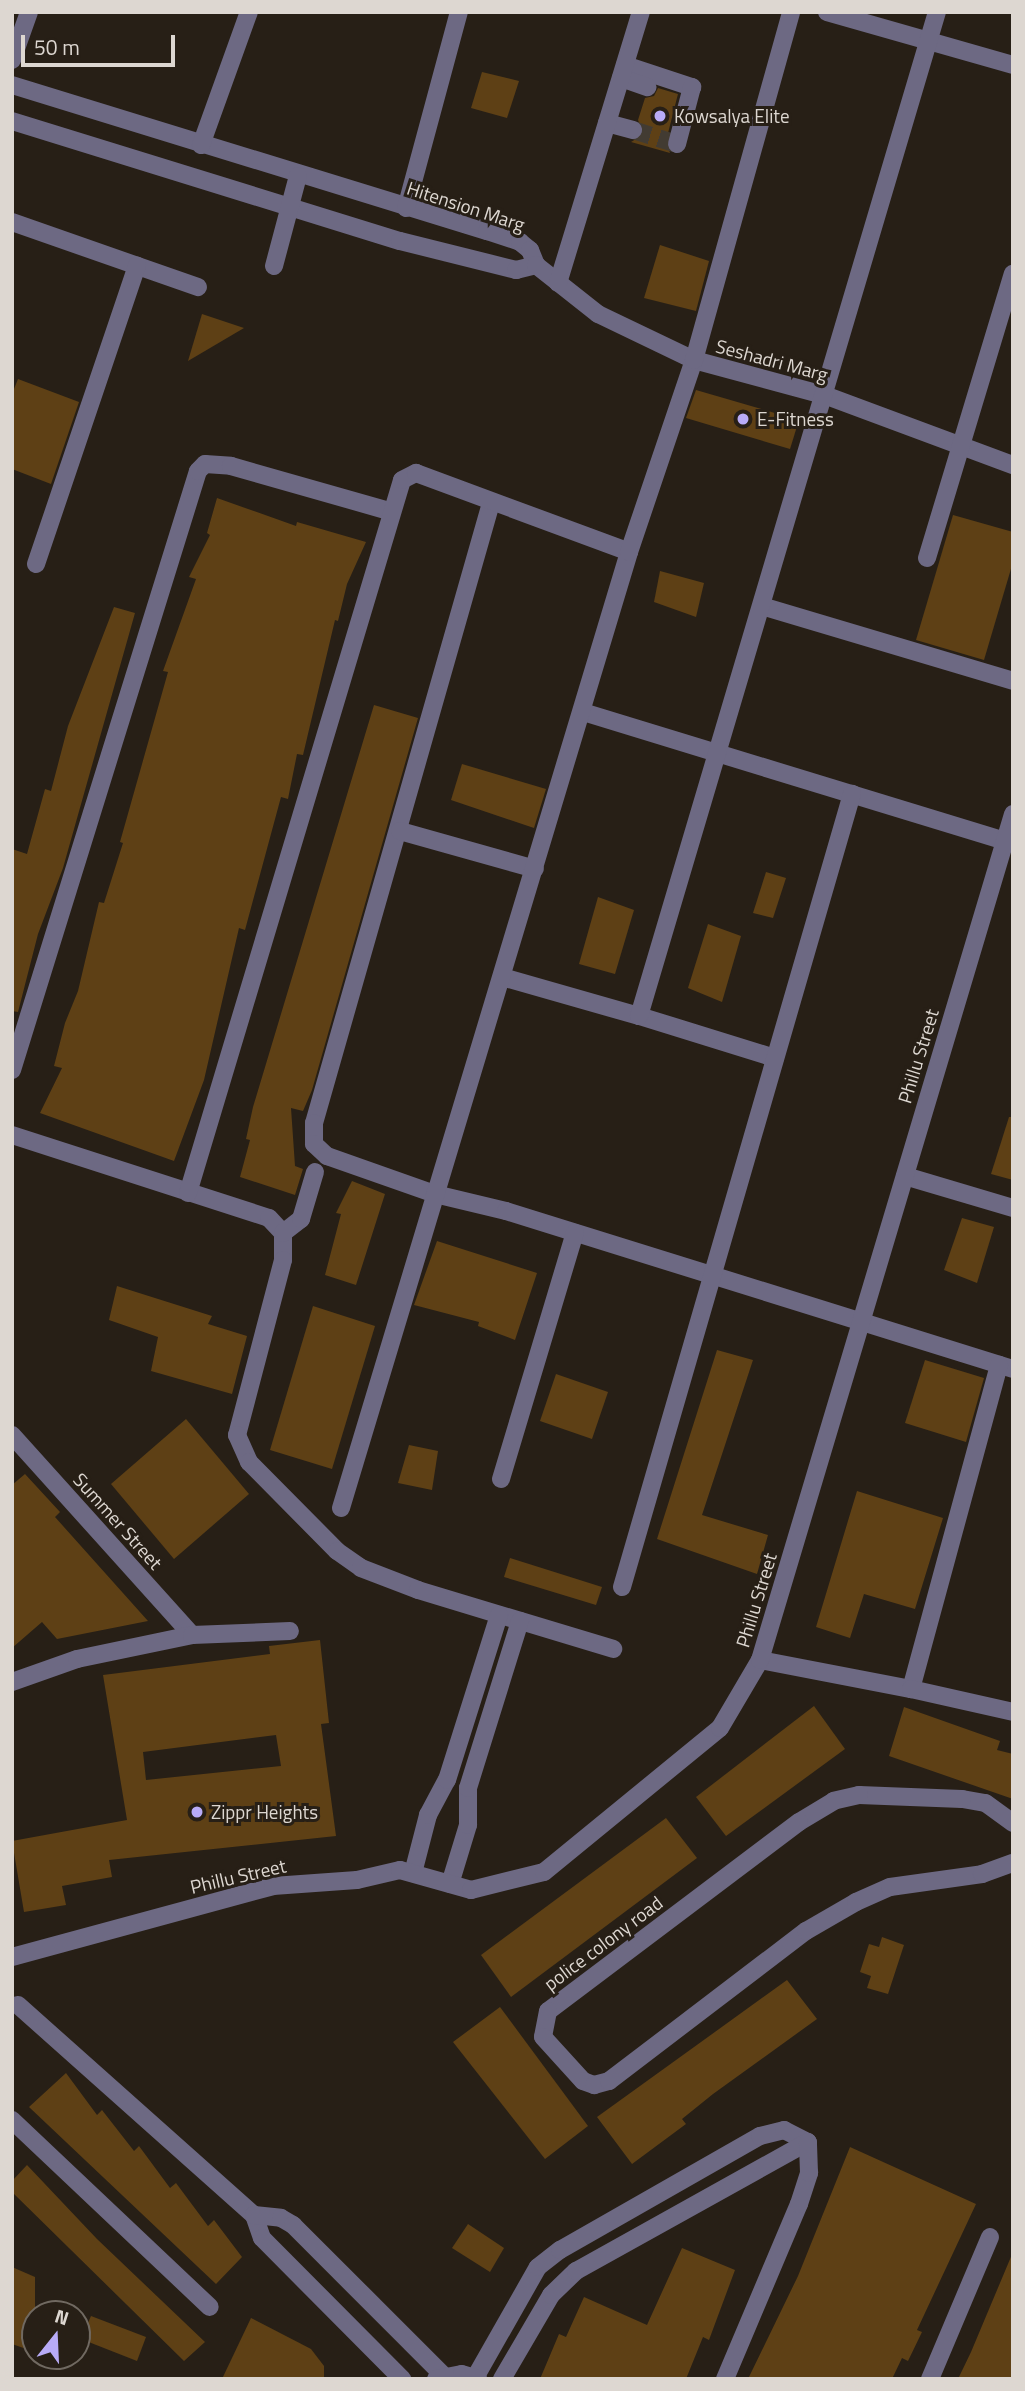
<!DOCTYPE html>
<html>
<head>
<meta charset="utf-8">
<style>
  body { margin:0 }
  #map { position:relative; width:1025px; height:2391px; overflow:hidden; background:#271f16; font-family:"Titillium Web",sans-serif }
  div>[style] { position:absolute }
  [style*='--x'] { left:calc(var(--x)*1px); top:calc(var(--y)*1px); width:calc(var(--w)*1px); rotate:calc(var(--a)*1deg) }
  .building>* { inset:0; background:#5e4015 }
  .minor-tunnel>* { height:18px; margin-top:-9px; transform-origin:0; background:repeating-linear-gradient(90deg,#423b32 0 18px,transparent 0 27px) }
  .minor>* { height:18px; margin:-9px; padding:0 9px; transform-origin:9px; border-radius:9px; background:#6d6983 }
  .dots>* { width:19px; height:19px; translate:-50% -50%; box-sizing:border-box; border:4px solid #271f16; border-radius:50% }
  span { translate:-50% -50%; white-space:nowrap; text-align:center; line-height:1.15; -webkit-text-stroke:6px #271f16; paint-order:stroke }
  .poi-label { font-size:19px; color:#ddd7d1 }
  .left { translate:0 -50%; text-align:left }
  .street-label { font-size:19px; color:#ddd7d1 }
  .frame { position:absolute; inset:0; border:14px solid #ddd7d1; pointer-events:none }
  .north { position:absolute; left:21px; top:2300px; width:70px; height:70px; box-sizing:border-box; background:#271f16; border:2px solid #706961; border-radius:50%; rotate:18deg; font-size:19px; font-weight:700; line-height:28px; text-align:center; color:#ddd7d1 }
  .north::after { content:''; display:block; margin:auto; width:24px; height:32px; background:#b8abf7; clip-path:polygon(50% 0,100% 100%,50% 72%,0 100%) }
  .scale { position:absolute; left:21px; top:35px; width:154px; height:32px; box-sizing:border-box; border:4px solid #ddd7d1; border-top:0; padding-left:9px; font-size:21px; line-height:24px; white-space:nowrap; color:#ddd7d1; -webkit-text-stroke:5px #271f16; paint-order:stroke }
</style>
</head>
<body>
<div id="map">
  <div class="building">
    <div style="clip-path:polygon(482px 72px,519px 81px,507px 118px,471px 108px)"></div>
    <div style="clip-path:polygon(658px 88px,678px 94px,666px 141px,670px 153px,631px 142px,644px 134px,638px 120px,645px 98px,654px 96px)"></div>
    <div style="clip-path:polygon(660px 245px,709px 261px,696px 311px,644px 298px)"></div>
    <div style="clip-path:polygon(202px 314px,244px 328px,188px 361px)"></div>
    <div style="clip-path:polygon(18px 379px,79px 402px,51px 484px,12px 469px,12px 394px)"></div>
    <div style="clip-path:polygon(696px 390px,799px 420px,790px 449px,686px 418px)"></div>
    <div style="clip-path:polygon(217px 498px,296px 526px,297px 522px,366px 542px,347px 584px,338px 621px,335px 620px,303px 755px,297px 754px,288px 799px,281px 797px,245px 930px,239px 928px,204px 1080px,174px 1161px,40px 1113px,62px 1068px,54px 1066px,65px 1023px,78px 991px,99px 902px,104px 903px,123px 843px,120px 842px,168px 672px,163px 671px,196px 579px,189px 577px,210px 535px,207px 533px)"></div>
    <div style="clip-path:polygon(953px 515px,1013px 532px,1013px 562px,984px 660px,916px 640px)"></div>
    <div style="clip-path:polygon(660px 571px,704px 583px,696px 617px,654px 602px)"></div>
    <div style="clip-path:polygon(114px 607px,135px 613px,63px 868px,38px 934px,18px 1012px,12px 1011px,12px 849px,27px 854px,45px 789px,51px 791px,68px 726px)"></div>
    <div style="clip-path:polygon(374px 705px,418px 718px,312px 1090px,303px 1111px,291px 1108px,295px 1166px,303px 1169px,295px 1195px,240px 1177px,250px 1140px,246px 1139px,253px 1107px)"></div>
    <div style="clip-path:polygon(462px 764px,546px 789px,534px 828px,451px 800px)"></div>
    <div style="clip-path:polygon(766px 872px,786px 878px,773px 918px,753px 913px)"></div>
    <div style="clip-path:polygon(598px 897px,634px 910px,615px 974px,579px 964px)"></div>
    <div style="clip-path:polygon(708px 924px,741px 936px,722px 1002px,688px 988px)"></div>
    <div style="clip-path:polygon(1009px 1117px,1013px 1117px,1013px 1180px,991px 1174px)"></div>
    <div style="clip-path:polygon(352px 1181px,385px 1194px,356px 1285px,325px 1275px,341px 1214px,336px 1213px)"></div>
    <div style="clip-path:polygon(962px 1218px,994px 1227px,977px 1283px,944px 1270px)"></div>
    <div style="clip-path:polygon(437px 1241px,537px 1273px,515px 1340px,478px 1326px,479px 1322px,414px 1305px)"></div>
    <div style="clip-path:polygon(117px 1286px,212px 1316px,208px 1324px,247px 1336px,232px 1394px,151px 1371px,158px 1337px,109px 1320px)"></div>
    <div style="clip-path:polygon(313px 1306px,375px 1326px,332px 1469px,270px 1450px)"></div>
    <div style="clip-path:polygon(717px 1350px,753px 1360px,702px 1515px,768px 1535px,757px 1574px,657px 1539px)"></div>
    <div style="clip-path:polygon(925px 1360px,984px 1378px,966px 1442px,905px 1423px)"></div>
    <div style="clip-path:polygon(556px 1374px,608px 1392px,592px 1439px,540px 1421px)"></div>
    <div style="clip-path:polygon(186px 1419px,249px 1494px,174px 1559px,111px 1484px)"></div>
    <div style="clip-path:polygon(409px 1445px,438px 1451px,432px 1490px,398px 1483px)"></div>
    <div style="clip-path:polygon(25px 1474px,60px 1512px,55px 1517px,148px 1621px,57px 1639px,42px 1622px,12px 1648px,12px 1485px)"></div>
    <div style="clip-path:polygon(857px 1491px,943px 1518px,915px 1609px,864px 1594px,850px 1638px,816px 1627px)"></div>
    <div style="clip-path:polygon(510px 1558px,602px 1587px,596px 1605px,504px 1577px)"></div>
    <div style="clip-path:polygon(evenodd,320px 1640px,329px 1723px,321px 1724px,336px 1836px,109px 1860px,112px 1877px,62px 1886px,66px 1905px,24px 1912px,12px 1841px,127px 1820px,103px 1675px,270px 1654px,269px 1646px,320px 1640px,276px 1735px,281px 1766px,146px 1780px,143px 1752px,276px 1735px)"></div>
    <div style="clip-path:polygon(814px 1706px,845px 1749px,726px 1836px,696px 1797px)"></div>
    <div style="clip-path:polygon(904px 1707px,1000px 1741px,997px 1750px,1013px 1754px,1013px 1799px,889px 1756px)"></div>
    <div style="clip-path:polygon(666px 1818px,697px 1858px,511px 1997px,481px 1955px)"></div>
    <div style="clip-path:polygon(882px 1937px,904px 1945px,888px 1994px,867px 1988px,871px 1976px,860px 1972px,869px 1944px,879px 1947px)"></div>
    <div style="clip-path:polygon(787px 1980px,817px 2019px,713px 2094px,682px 2119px,686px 2124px,632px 2164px,597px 2117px)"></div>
    <div style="clip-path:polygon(500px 2007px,588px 2126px,545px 2159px,453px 2042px)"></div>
    <div style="clip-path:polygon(66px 2073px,97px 2115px,102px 2110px,134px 2151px,139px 2146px,170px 2188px,176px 2183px,208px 2226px,214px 2220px,242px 2257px,216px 2284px,29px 2107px)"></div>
    <div style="clip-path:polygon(850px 2147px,976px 2204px,917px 2330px,922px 2332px,908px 2361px,902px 2358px,892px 2379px,748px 2379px,798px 2276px)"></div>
    <div style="clip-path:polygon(27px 2165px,97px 2239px,205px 2342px,184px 2361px,12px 2192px,12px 2181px)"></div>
    <div style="clip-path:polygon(468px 2224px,504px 2248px,490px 2272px,452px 2248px)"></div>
    <div style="clip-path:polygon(682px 2248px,735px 2270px,709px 2340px,703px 2337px,686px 2379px,540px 2379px,559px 2334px,566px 2337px,584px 2297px,647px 2325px)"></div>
    <div style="clip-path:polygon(1013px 2252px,1013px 2379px,958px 2379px,971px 2352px)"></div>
    <div style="clip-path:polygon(12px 2267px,35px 2277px,35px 2352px,12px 2344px)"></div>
    <div style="clip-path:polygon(91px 2316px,146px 2337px,137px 2361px,81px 2339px)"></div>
    <div style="clip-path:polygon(251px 2318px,311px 2349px,324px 2366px,324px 2379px,222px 2379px)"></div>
  </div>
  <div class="minor-tunnel">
    <div style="--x:633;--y:130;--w:46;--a:17.7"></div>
  </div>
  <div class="minor">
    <div style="--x:827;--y:12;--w:193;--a:15.9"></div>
    <div style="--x:12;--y:60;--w:51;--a:-70.5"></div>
    <div style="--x:625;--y:65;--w:71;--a:18.2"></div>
    <div style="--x:692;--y:87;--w:59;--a:104.7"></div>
    <div style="--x:621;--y:78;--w:28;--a:19"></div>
    <div style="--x:12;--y:85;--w:497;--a:17.1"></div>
    <div style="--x:487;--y:231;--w:35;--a:18"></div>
    <div style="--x:520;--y:242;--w:13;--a:39"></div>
    <div style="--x:530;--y:250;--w:16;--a:68"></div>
    <div style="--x:12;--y:121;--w:406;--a:17.2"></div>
    <div style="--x:400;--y:241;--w:120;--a:14"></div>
    <div style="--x:516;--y:270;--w:21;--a:-14"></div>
    <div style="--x:607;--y:123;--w:27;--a:15"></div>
    <div style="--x:201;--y:145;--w:141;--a:-70.2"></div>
    <div style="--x:406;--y:208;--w:203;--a:-74.9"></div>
    <div style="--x:12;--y:222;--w:197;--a:19.3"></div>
    <div style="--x:536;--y:265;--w:79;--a:38.3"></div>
    <div style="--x:598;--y:314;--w:106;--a:25.6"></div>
    <div style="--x:694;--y:360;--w:138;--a:15.1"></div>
    <div style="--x:827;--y:396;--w:198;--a:20.4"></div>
    <div style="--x:274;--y:266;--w:93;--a:-75.1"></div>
    <div style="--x:558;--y:283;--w:283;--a:-73"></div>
    <div style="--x:491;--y:503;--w:645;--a:105.93"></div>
    <div style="--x:314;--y:1123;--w:21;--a:90"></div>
    <div style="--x:314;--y:1144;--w:18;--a:43"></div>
    <div style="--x:327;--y:1156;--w:114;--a:19.4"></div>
    <div style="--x:435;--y:1194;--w:73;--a:13.5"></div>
    <div style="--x:506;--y:1211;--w:531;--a:17.31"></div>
    <div style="--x:927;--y:558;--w:297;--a:-73.2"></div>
    <div style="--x:36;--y:564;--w:315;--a:-71.3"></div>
    <div style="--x:762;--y:606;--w:262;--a:16.6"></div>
    <div style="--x:583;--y:712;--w:441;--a:17"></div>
    <div style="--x:400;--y:831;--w:140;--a:15.7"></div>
    <div style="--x:502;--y:977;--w:142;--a:15.9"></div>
    <div style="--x:775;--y:1058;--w:142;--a:-162.8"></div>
    <div style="--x:639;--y:1016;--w:1047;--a:-73.47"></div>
    <div style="--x:12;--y:1070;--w:627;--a:-72.75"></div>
    <div style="--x:198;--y:471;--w:10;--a:-45"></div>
    <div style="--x:205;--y:464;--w:26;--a:4"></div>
    <div style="--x:231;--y:466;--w:167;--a:15.9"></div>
    <div style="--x:12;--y:1135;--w:270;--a:17.9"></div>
    <div style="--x:269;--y:1218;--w:21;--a:47"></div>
    <div style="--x:283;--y:1233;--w:27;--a:90"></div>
    <div style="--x:283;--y:1260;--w:181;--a:104.7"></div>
    <div style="--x:237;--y:1435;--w:30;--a:66"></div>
    <div style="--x:249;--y:1462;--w:125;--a:45.3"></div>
    <div style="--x:337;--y:1551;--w:29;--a:35"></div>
    <div style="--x:361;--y:1568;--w:61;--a:21.1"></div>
    <div style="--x:418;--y:1590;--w:204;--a:16.8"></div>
    <div style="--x:905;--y:1176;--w:113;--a:16.5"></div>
    <div style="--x:188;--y:1193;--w:744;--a:-73.29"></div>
    <div style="--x:402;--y:480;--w:16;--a:-27"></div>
    <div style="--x:416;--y:473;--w:227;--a:20.3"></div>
    <div style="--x:283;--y:1233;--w:23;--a:-38"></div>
    <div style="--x:301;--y:1219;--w:49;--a:-73.4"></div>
    <div style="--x:12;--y:1435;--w:269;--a:48"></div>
    <div style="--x:501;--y:1479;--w:257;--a:-73.3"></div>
    <div style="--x:341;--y:1508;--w:998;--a:-73.23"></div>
    <div style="--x:629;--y:552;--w:203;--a:-71.3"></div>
    <div style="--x:694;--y:360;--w:361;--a:-74.4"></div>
    <div style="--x:622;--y:1587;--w:826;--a:-73.83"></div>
    <div style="--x:760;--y:1660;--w:154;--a:10.9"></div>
    <div style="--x:911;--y:1689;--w:336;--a:-74.8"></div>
    <div style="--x:12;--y:1682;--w:69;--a:-19.5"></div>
    <div style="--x:77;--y:1659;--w:117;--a:-11.8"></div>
    <div style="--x:192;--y:1635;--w:98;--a:-2.3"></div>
    <div style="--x:911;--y:1689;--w:105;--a:12.7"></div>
    <div style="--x:1013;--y:1823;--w:34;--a:-144"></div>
    <div style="--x:985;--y:1803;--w:23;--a:-170"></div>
    <div style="--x:962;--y:1799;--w:103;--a:-177.8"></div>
    <div style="--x:859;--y:1795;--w:26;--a:167"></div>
    <div style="--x:834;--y:1801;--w:41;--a:149"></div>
    <div style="--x:799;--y:1822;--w:314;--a:143"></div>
    <div style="--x:548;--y:2011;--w:26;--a:101"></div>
    <div style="--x:543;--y:2037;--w:59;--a:47.7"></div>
    <div style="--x:583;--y:2081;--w:12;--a:20"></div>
    <div style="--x:594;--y:2085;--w:16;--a:-15"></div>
    <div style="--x:609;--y:2081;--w:248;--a:-37.3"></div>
    <div style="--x:806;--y:1931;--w:58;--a:-30.1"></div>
    <div style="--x:856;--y:1902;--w:37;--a:-24"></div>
    <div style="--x:890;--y:1887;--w:93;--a:-8"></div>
    <div style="--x:982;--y:1874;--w:33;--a:-20"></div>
    <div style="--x:413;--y:1873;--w:60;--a:-75.5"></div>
    <div style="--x:428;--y:1815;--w:40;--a:-62"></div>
    <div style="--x:447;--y:1780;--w:173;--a:-72.5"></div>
    <div style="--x:450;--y:1884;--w:62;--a:-73"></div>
    <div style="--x:468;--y:1825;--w:37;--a:-90"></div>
    <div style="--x:468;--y:1788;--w:175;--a:-72.7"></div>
    <div style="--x:12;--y:1957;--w:270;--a:-15.2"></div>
    <div style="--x:273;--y:1886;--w:84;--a:-4.1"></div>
    <div style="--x:357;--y:1880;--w:44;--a:-13.1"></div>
    <div style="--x:400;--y:1870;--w:74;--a:15.7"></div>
    <div style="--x:471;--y:1890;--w:75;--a:-13.9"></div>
    <div style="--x:544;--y:1872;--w:227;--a:-39.3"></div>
    <div style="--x:720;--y:1728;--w:79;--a:-59.5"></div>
    <div style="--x:760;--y:1660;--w:883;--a:-73.35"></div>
    <div style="--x:18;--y:2005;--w:316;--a:41.7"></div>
    <div style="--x:254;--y:2215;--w:24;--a:71"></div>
    <div style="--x:262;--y:2238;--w:199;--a:45.2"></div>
    <div style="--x:12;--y:2120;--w:272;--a:43.4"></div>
    <div style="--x:254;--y:2215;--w:27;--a:6"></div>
    <div style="--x:281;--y:2218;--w:14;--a:30"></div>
    <div style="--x:293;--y:2225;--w:214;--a:45"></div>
    <div style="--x:476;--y:2376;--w:125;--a:-60.4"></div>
    <div style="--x:538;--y:2267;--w:28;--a:-38"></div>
    <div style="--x:560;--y:2250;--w:230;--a:-29.7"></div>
    <div style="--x:760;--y:2136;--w:25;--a:-14"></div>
    <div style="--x:784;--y:2130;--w:27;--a:27"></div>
    <div style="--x:436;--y:2379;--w:26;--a:-11"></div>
    <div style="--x:462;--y:2374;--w:17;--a:17"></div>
    <div style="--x:502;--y:2379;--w:97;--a:-59.7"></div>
    <div style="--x:551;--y:2295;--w:35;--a:-44"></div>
    <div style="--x:576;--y:2271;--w:265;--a:-29.1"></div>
    <div style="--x:725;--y:2379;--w:190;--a:-67.1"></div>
    <div style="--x:799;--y:2204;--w:33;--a:-72"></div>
    <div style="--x:809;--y:2173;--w:31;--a:-92"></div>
    <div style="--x:930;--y:2379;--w:154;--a:-67.1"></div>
  </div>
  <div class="dots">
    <div style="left:660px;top:116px;background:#b8abf7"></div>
    <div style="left:743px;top:419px;background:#b8abf7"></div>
    <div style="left:197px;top:1812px;background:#b8abf7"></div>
  </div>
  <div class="poi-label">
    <span class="left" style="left:674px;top:116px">Kowsalya Elite</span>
    <span class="left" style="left:757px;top:419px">E-Fitness</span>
    <span class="left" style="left:211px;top:1812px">Zippr Heights</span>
  </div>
  <div class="street-label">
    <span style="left:466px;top:206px;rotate:18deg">Hitension Marg</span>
    <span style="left:772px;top:360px;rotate:15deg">Seshadri Marg</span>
    <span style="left:918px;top:1056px;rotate:-73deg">Phillu Street</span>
    <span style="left:118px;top:1521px;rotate:48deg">Summer Street</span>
    <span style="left:756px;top:1600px;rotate:-73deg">Phillu Street</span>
    <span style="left:238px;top:1876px;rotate:-13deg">Phillu Street</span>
    <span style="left:603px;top:1943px;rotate:-37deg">police colony road</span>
  </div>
  <div class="frame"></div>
  <div class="north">N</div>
  <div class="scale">50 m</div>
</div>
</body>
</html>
